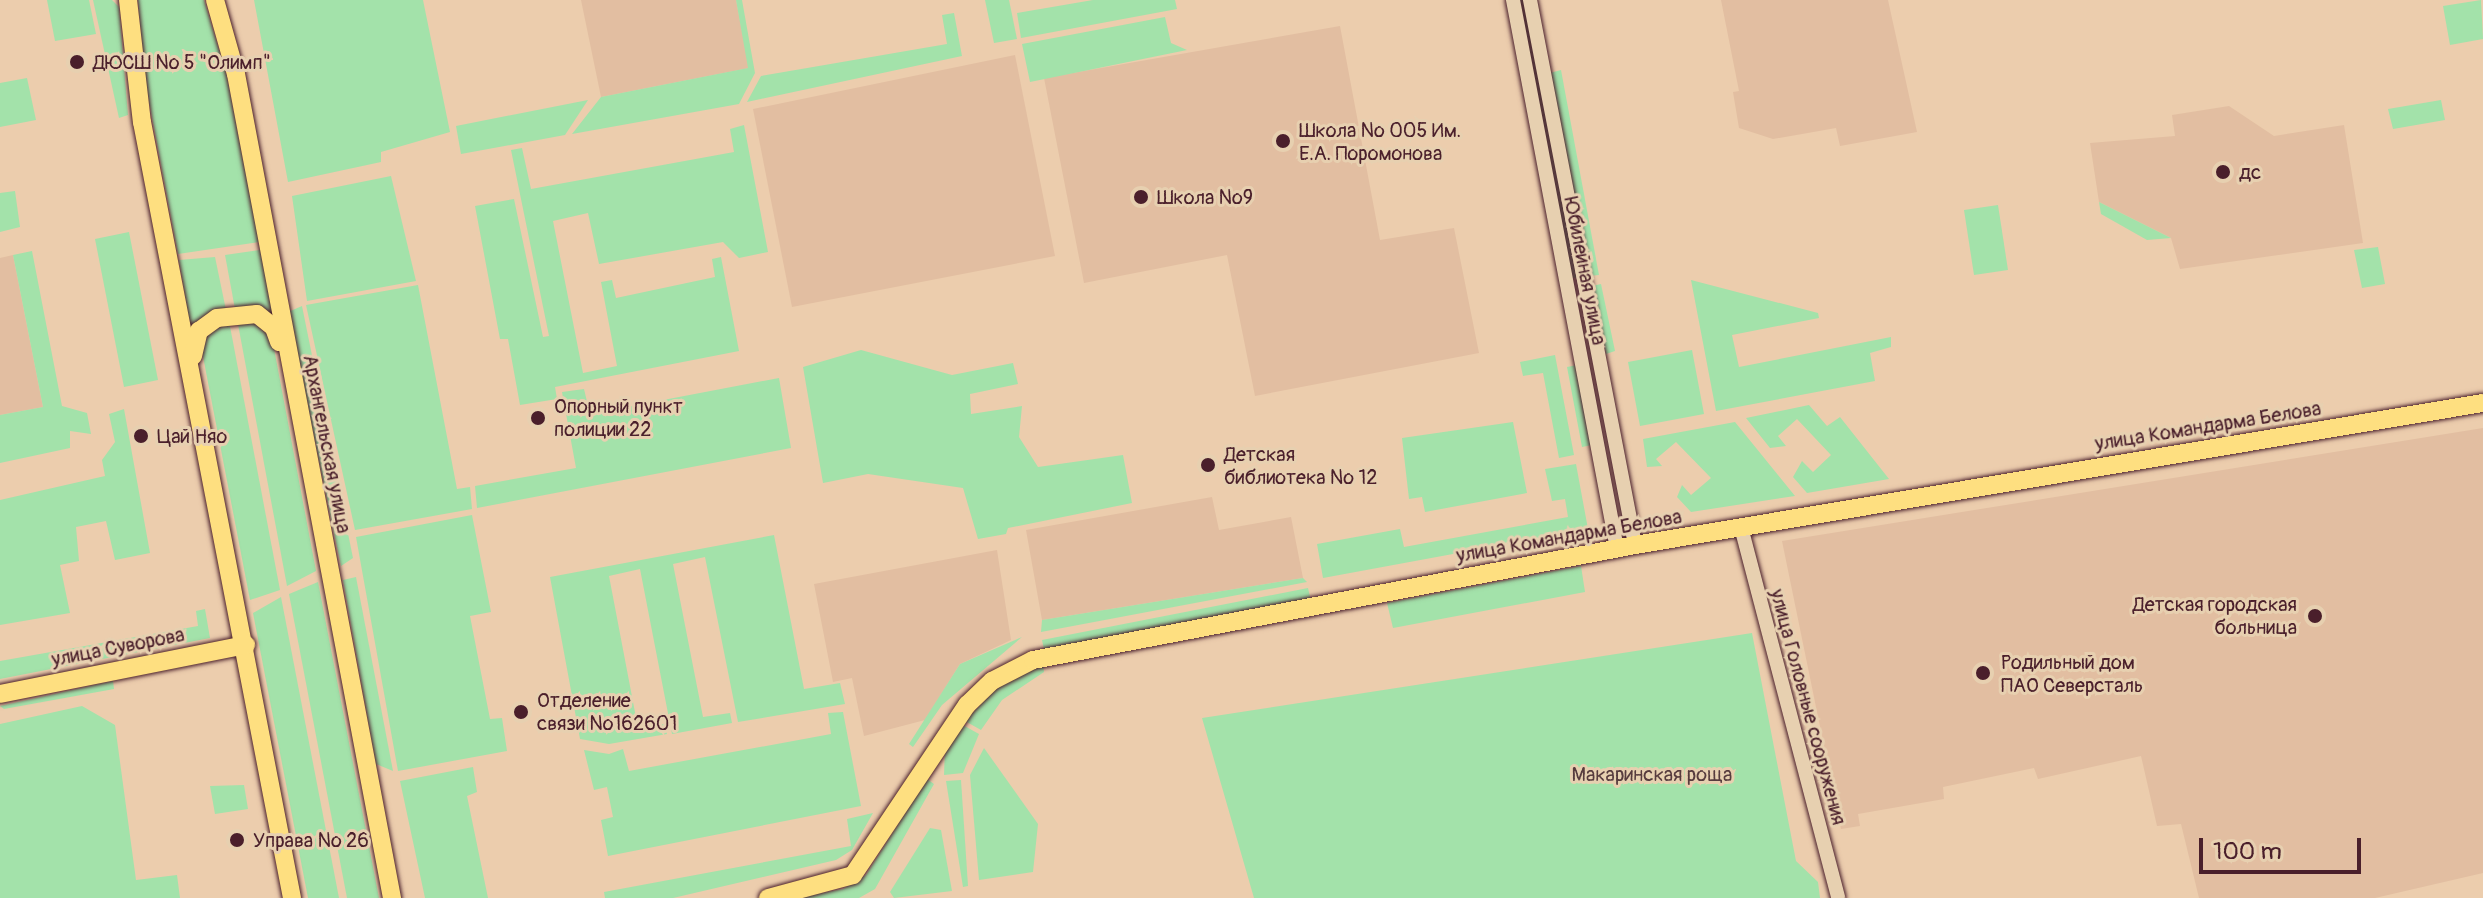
<!DOCTYPE html>
<html>
<head>
<meta charset="utf-8">
<style>
  body { margin:0 }
  #map { position:relative; width:2483px; height:898px; overflow:hidden; background:#eccdad; font-family:Pangolin,sans-serif }
  div>[style] { position:absolute }
  [style*='--x'] { left:calc(var(--x)*1px); top:calc(var(--y)*1px); width:calc(var(--w)*1px); rotate:calc(var(--a)*1deg) }
  .built>* { inset:0; background:#e2bea1 }
  .green>* { inset:0; background:#a3e2aa }
  .roads { filter:drop-shadow(0 0 2px #4a1f2b) drop-shadow(0 0 2px #4a1f2b) }
  .minor>* { height:14px; margin:-7px; padding:0 7px; transform-origin:7px; border-radius:7px; background:#e7d0b0 }
  .major>* { height:18px; margin:-9px; padding:0 9px; transform-origin:9px; border-radius:9px; background:#fedf80 }
  .dots>* { width:22px; height:22px; translate:-50% -50%; box-sizing:border-box; border:4px solid #e7d0b0; border-radius:50% }
  span { translate:-50% -50%; white-space:nowrap; text-align:center; line-height:1.15; -webkit-text-stroke:6px #e7d0b0; paint-order:stroke }
  .poi-label { font-size:20px; color:#4a1f2b }
  .left { translate:0 -50%; text-align:left }
  .right { translate:-100% -50%; text-align:right }
  .street-label { font-size:20px; color:#4a1f2b }
  .park-label { font-size:20px; color:#573c3e }
  .scale { position:absolute; left:2199px; top:838px; width:162px; height:36px; box-sizing:border-box; border:4px solid #4a1f2b; border-top:0; padding-left:10px; font-size:24px; line-height:28px; white-space:nowrap; color:#4a1f2b; -webkit-text-stroke:6px #e7d0b0; paint-order:stroke }
</style>
</head>
<body>
<div id="map">
  <div class="built">
    <div style="clip-path:polygon(581px 0,736px 0,749px 68px,601px 97px)"></div>
    <div style="clip-path:polygon(1721px 0,1888px 0,1917px 132px,1840px 146px,1836px 128px,1773px 139px,1739px 128px,1733px 92px,1739px 91px)"></div>
    <div style="clip-path:polygon(1340px 26px,1380px 240px,1454px 228px,1479px 353px,1255px 396px,1227px 255px,1084px 283px,1044px 78px)"></div>
    <div style="clip-path:polygon(1015px 55px,1055px 256px,792px 307px,753px 109px)"></div>
    <div style="clip-path:polygon(2229px 106px,2274px 136px,2344px 125px,2363px 243px,2180px 269px,2171px 238px,2099px 202px,2090px 143px,2175px 136px,2172px 115px)"></div>
    <div style="clip-path:polygon(13px 255px,43px 407px,0 415px,0 258px)"></div>
    <div style="clip-path:polygon(2483px 428px,2483px 873px,2375px 898px,2199px 898px,2181px 824px,2157px 826px,2141px 756px,2038px 779px,2034px 768px,1943px 787px,1944px 799px,1858px 814px,1860px 826px,1841px 829px,1782px 541px)"></div>
    <div style="clip-path:polygon(1212px 497px,1219px 530px,1291px 517px,1303px 578px,1042px 620px,1026px 530px)"></div>
    <div style="clip-path:polygon(997px 550px,1011px 640px,960px 664px,925px 720px,864px 736px,852px 678px,833px 682px,814px 584px)"></div>
  </div>
  <div class="green">
    <div style="clip-path:polygon(47px 0,89px 0,96px 34px,55px 41px)"></div>
    <div style="clip-path:polygon(93px 0,112px 0,119px 7px,128px 115px,119px 118px)"></div>
    <div style="clip-path:polygon(138px 0,204px 0,227px 77px,259px 242px,178px 254px,145px 80px)"></div>
    <div style="clip-path:polygon(254px 0,423px 0,450px 132px,381px 152px,381px 162px,288px 182px)"></div>
    <div style="clip-path:polygon(736px 0,742px 0,755px 73px,739px 104px,572px 134px,601px 97px,748px 68px)"></div>
    <div style="clip-path:polygon(985px 0,1009px 0,1017px 39px,994px 43px)"></div>
    <div style="clip-path:polygon(1093px 0,1175px 0,1177px 9px,1021px 38px,1017px 13px)"></div>
    <div style="clip-path:polygon(1518px 0,1524px 0,1578px 278px,1571px 278px)"></div>
    <div style="clip-path:polygon(2481px 0,2483px 39px,2450px 45px,2443px 6px)"></div>
    <div style="clip-path:polygon(954px 13px,962px 56px,747px 102px,761px 76px,947px 44px,942px 15px)"></div>
    <div style="clip-path:polygon(1165px 17px,1171px 43px,1187px 50px,1030px 82px,1022px 44px)"></div>
    <div style="clip-path:polygon(1561px 70px,1599px 275px,1589px 276px,1550px 73px)"></div>
    <div style="clip-path:polygon(27px 78px,36px 120px,0 127px,0 83px)"></div>
    <div style="clip-path:polygon(588px 100px,565px 135px,461px 154px,456px 126px)"></div>
    <div style="clip-path:polygon(2441px 100px,2445px 120px,2393px 129px,2388px 109px)"></div>
    <div style="clip-path:polygon(744px 125px,768px 252px,739px 258px,723px 242px,599px 264px,588px 213px,553px 221px,583px 373px,617px 366px,601px 282px,612px 280px,616px 298px,715px 277px,712px 259px,721px 257px,739px 351px,555px 387px,557px 399px,520px 405px,508px 339px,500px 339px,475px 206px,514px 199px,543px 337px,549px 336px,511px 150px,522px 148px,531px 189px,734px 152px,730px 129px)"></div>
    <div style="clip-path:polygon(391px 176px,416px 281px,307px 301px,292px 196px)"></div>
    <div style="clip-path:polygon(15px 191px,20px 227px,0 232px,0 193px)"></div>
    <div style="clip-path:polygon(2099px 202px,2171px 238px,2147px 240px,2101px 214px)"></div>
    <div style="clip-path:polygon(1998px 205px,2008px 270px,1974px 275px,1964px 210px)"></div>
    <div style="clip-path:polygon(129px 232px,158px 380px,124px 387px,95px 239px)"></div>
    <div style="clip-path:polygon(2378px 247px,2385px 284px,2362px 288px,2354px 250px)"></div>
    <div style="clip-path:polygon(260px 250px,274px 319px,235px 309px,225px 255px)"></div>
    <div style="clip-path:polygon(32px 251px,62px 406px,87px 413px,91px 434px,70px 431px,70px 448px,0 463px,0 415px,43px 407px,13px 255px)"></div>
    <div style="clip-path:polygon(215px 257px,226px 310px,191px 330px,179px 260px)"></div>
    <div style="clip-path:polygon(1691px 280px,1818px 313px,1819px 318px,1732px 335px,1739px 367px,1891px 337px,1891px 347px,1870px 353px,1875px 381px,1716px 411px)"></div>
    <div style="clip-path:polygon(1601px 284px,1615px 351px,1606px 354px,1592px 286px)"></div>
    <div style="clip-path:polygon(418px 285px,457px 489px,470px 487px,472px 509px,355px 530px,306px 305px)"></div>
    <div style="clip-path:polygon(302px 306px,353px 558px,341px 566px,288px 312px)"></div>
    <div style="clip-path:polygon(248px 318px,272px 338px,316px 571px,287px 586px,237px 319px)"></div>
    <div style="clip-path:polygon(229px 321px,280px 590px,250px 600px,201px 346px,203px 334px)"></div>
    <div style="clip-path:polygon(861px 350px,952px 375px,1013px 363px,1018px 384px,970px 394px,971px 414px,1022px 406px,1019px 437px,1038px 467px,1123px 455px,1132px 503px,1008px 528px,1006px 534px,978px 539px,963px 488px,868px 474px,823px 483px,803px 367px)"></div>
    <div style="clip-path:polygon(1692px 350px,1704px 414px,1640px 426px,1628px 362px)"></div>
    <div style="clip-path:polygon(1555px 355px,1574px 455px,1559px 458px,1543px 373px,1523px 376px,1520px 362px)"></div>
    <div style="clip-path:polygon(1577px 365px,1592px 445px,1582px 447px,1567px 367px)"></div>
    <div style="clip-path:polygon(779px 378px,791px 448px,477px 508px,475px 486px,576px 468px,562px 392px,584px 389px,590px 414px)"></div>
    <div style="clip-path:polygon(1809px 405px,1827px 426px,1840px 417px,1889px 479px,1807px 493px,1793px 477px,1802px 461px,1813px 472px,1831px 455px,1797px 419px,1778px 436px,1786px 446px,1770px 448px,1746px 418px)"></div>
    <div style="clip-path:polygon(124px 409px,150px 553px,115px 560px,106px 521px,76px 527px,79px 561px,60px 565px,70px 613px,0 625px,0 500px,105px 476px,102px 460px,115px 442px,109px 414px)"></div>
    <div style="clip-path:polygon(1513px 422px,1527px 493px,1425px 512px,1422px 497px,1409px 499px,1402px 438px)"></div>
    <div style="clip-path:polygon(1735px 422px,1795px 496px,1691px 512px,1677px 497px,1682px 485px,1691px 495px,1711px 478px,1676px 442px,1656px 459px,1662px 466px,1647px 467px,1643px 439px)"></div>
    <div style="clip-path:polygon(1576px 464px,1588px 529px,1323px 578px,1317px 544px,1400px 529px,1404px 547px,1568px 517px,1565px 499px,1552px 501px,1545px 469px)"></div>
    <div style="clip-path:polygon(472px 515px,491px 612px,470px 616px,490px 719px,502px 718px,507px 751px,398px 771px,356px 537px)"></div>
    <div style="clip-path:polygon(774px 535px,804px 689px,840px 683px,845px 704px,738px 722px,705px 557px,673px 564px,703px 717px,730px 713px,732px 723px,672px 734px,640px 569px,609px 576px,638px 728px,664px 724px,667px 734px,609px 744px,580px 739px,550px 577px)"></div>
    <div style="clip-path:polygon(1581px 566px,1585px 592px,1393px 628px,1387px 603px)"></div>
    <div style="clip-path:polygon(356px 577px,393px 771px,376px 764px,343px 580px)"></div>
    <div style="clip-path:polygon(1303px 578px,1307px 582px,1041px 632px,1042px 620px)"></div>
    <div style="clip-path:polygon(318px 582px,379px 898px,347px 898px,289px 594px)"></div>
    <div style="clip-path:polygon(1308px 588px,1311px 601px,1045px 654px,1042px 640px)"></div>
    <div style="clip-path:polygon(281px 597px,339px 898px,308px 898px,253px 613px)"></div>
    <div style="clip-path:polygon(205px 609px,210px 638px,0 679px,0 661px,198px 626px,196px 611px)"></div>
    <div style="clip-path:polygon(1752px 633px,1796px 861px,1818px 882px,1820px 898px,1254px 898px,1202px 718px)"></div>
    <div style="clip-path:polygon(1022px 637px,942px 705px,913px 747px,909px 744px,960px 664px)"></div>
    <div style="clip-path:polygon(1043px 662px,1044px 672px,1002px 700px,981px 730px,965px 721px,1007px 677px)"></div>
    <div style="clip-path:polygon(113px 681px,114px 689px,4px 709px,0 706px)"></div>
    <div style="clip-path:polygon(82px 706px,115px 725px,136px 880px,177px 875px,180px 898px,0 898px,0 724px)"></div>
    <div style="clip-path:polygon(843px 712px,861px 806px,608px 856px,601px 820px,613px 817px,607px 787px,594px 790px,584px 750px,609px 754px,623px 749px,629px 771px,831px 734px,828px 713px)"></div>
    <div style="clip-path:polygon(961px 724px,979px 734px,963px 773px,944px 775px,945px 748px)"></div>
    <div style="clip-path:polygon(984px 748px,1038px 824px,1033px 872px,979px 880px,970px 775px)"></div>
    <div style="clip-path:polygon(473px 767px,477px 792px,467px 796px,488px 898px,425px 898px,400px 781px)"></div>
    <div style="clip-path:polygon(927px 779px,934px 784px,875px 889px,859px 898px,798px 898px,843px 889px,866px 875px)"></div>
    <div style="clip-path:polygon(961px 780px,968px 886px,963px 887px,946px 781px)"></div>
    <div style="clip-path:polygon(244px 785px,248px 809px,215px 814px,210px 786px)"></div>
    <div style="clip-path:polygon(873px 813px,852px 850px,836px 860px,673px 898px,605px 898px,604px 892px,851px 846px,847px 819px)"></div>
    <div style="clip-path:polygon(930px 828px,941px 830px,952px 891px,894px 898px,890px 892px)"></div>
  </div>
  <div class="roads">
    <div class="minor">
      <div style="--x:1513;--y:0;--w:559;--a:79.27"></div>
      <div style="--x:1530;--y:0;--w:555;--a:79.09"></div>
      <div style="--x:1741;--y:527;--w:383;--a:75.3"></div>
    </div>
    <div class="major">
      <div style="--x:128;--y:0;--w:123;--a:83.5"></div>
      <div style="--x:142;--y:122;--w:790;--a:79.06"></div>
      <div style="--x:215;--y:0;--w:77;--a:74.2"></div>
      <div style="--x:236;--y:74;--w:839;--a:79.28"></div>
      <div style="--x:193;--y:356;--w:26;--a:-77"></div>
      <div style="--x:199;--y:331;--w:22;--a:-36"></div>
      <div style="--x:217;--y:318;--w:40;--a:-5.7"></div>
      <div style="--x:257;--y:314;--w:22;--a:39"></div>
      <div style="--x:274;--y:328;--w:15;--a:70"></div>
      <div style="--x:0;--y:694;--w:251;--a:-11.3"></div>
      <div style="--x:768;--y:898;--w:88;--a:-15.1"></div>
      <div style="--x:853;--y:875;--w:205;--a:-56.2"></div>
      <div style="--x:967;--y:705;--w:35;--a:-44"></div>
      <div style="--x:992;--y:681;--w:46;--a:-27.1"></div>
      <div style="--x:1033;--y:660;--w:613;--a:-10.81"></div>
      <div style="--x:1635;--y:545;--w:860;--a:-9.51"></div>
    </div>
  </div>
  <div class="dots">
    <div style="left:77px;top:62px;background:#4a1f2b"></div>
    <div style="left:1283px;top:141px;background:#4a1f2b"></div>
    <div style="left:2223px;top:172px;background:#4a1f2b"></div>
    <div style="left:1141px;top:197px;background:#4a1f2b"></div>
    <div style="left:538px;top:418px;background:#4a1f2b"></div>
    <div style="left:141px;top:436px;background:#4a1f2b"></div>
    <div style="left:1208px;top:465px;background:#4a1f2b"></div>
    <div style="left:2315px;top:616px;background:#4a1f2b"></div>
    <div style="left:1983px;top:673px;background:#4a1f2b"></div>
    <div style="left:521px;top:712px;background:#4a1f2b"></div>
    <div style="left:237px;top:840px;background:#4a1f2b"></div>
  </div>
  <div class="poi-label">
    <span class="left" style="left:93px;top:62px">ДЮСШ № 5 "Олимп"</span>
    <span class="left" style="left:1299px;top:142px">Школа № 005 Им.<br>Е.А. Поромонова</span>
    <span class="left" style="left:2239px;top:172px">дс</span>
    <span class="left" style="left:1157px;top:197px">Школа №9</span>
    <span class="left" style="left:554px;top:418px">Опорный пункт<br>полиции 22</span>
    <span class="left" style="left:157px;top:436px">Цай Няо</span>
    <span class="left" style="left:1224px;top:466px">Детская<br>библиотека № 12</span>
    <span class="right" style="left:2297px;top:616px">Детская городская<br>больница</span>
    <span class="left" style="left:2001px;top:674px">Родильный дом<br>ПАО Северсталь</span>
    <span class="left" style="left:537px;top:712px">Отделение<br>связи №162601</span>
    <span class="left" style="left:253px;top:840px">Управа № 26</span>
  </div>
  <div class="street-label">
    <span style="left:1585px;top:271px;rotate:79deg">Юбилейная улица</span>
    <span style="left:2208px;top:426px;rotate:-9deg">улица Командарма Белова</span>
    <span style="left:327px;top:444px;rotate:79deg">Архангельская улица</span>
    <span style="left:1569px;top:536px;rotate:-10deg">улица Командарма Белова</span>
    <span style="left:118px;top:647px;rotate:-11deg">улица Суворова</span>
    <span style="left:1808px;top:707px;rotate:75deg">улица Головные сооружения</span>
  </div>
  <div class="park-label">
    <span style="left:1652px;top:774px">Макаринская роща</span>
  </div>
  <div class="scale">100 m</div>
</div>
</body>
</html>
